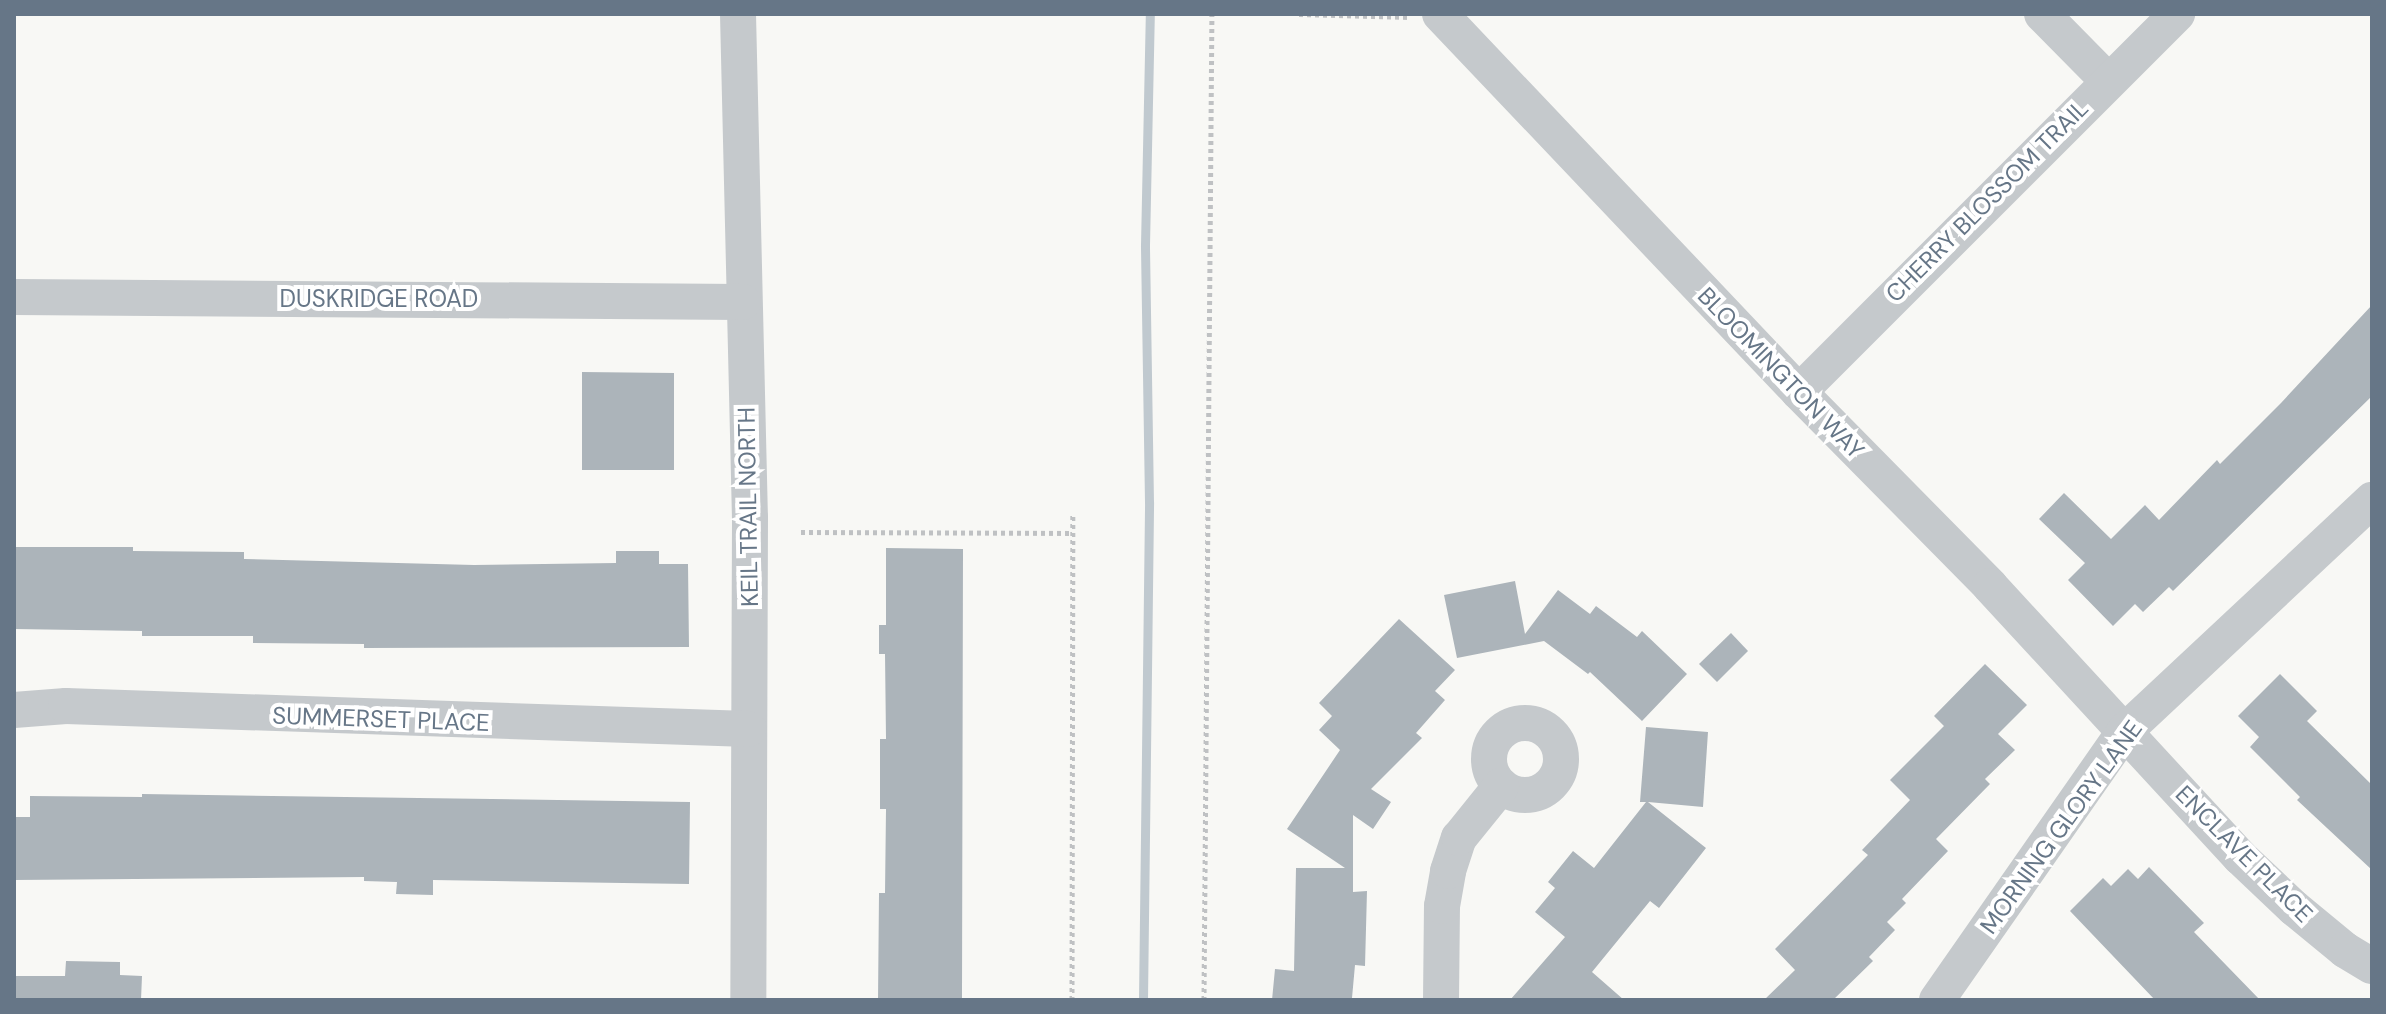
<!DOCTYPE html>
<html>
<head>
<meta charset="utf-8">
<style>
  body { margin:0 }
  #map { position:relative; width:2386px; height:1014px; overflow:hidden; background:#f8f8f5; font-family:"DM Sans",sans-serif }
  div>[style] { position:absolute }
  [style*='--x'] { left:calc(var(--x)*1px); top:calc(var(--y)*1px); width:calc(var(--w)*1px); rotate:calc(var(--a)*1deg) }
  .stream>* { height:9px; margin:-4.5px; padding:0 4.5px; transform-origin:4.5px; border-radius:4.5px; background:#c0c9cf }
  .building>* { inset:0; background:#acb4ba }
  .path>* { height:5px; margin-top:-2.5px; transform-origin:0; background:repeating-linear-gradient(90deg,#bfc1c3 0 4px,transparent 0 8px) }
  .minor>* { height:36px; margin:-18px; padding:0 18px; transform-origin:18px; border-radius:18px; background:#c5c9cc }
  .minor>.ring { margin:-18px; padding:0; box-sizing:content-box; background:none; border:36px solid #c5c9cc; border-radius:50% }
  span { translate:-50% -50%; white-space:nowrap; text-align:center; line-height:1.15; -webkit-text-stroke:8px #fff; paint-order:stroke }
  .street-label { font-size:24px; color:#667687 }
  .frame { position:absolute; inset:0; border:16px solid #667687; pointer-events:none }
</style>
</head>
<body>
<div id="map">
  <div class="stream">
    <div style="--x:1143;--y:1000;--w:498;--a:-89.3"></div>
    <div style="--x:1149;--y:502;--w:257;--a:-90.9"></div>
    <div style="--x:1145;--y:245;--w:231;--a:-88.8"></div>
  </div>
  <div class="building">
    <div style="clip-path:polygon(2372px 305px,2372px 396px,2173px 591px,2169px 587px,2143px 612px,2135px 604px,2113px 626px,2068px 580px,2085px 563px,2039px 519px,2064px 493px,2111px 539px,2145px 505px,2159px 520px,2217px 460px,2220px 464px,2281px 403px)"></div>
    <div style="clip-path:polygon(582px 372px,674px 373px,674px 470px,582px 470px)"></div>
    <div style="clip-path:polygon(14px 547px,133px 547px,133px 551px,244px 552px,244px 559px,474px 565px,616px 563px,616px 551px,659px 551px,659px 564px,688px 564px,689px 647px,364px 648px,364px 644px,253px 643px,253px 636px,142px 636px,142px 631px,14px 629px)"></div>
    <div style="clip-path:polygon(886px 548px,963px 549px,962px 1000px,878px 1000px,879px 893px,885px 893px,886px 809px,880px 809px,880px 739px,886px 739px,885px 654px,879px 654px,879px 625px,886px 625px)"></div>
    <div style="clip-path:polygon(1515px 581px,1525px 634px,1558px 590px,1590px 614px,1596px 606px,1637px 637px,1642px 631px,1687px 674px,1642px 721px,1590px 672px,1588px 674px,1544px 641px,1457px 658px,1444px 595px)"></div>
    <div style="clip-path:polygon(1399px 619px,1455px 670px,1435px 691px,1445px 700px,1416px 733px,1422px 738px,1371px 789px,1391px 802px,1373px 829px,1353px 815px,1353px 892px,1367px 891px,1365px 966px,1355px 965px,1352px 998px,1272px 1000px,1275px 969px,1294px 971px,1296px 868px,1345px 868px,1287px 829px,1340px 750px,1319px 730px,1332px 716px,1319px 703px)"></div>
    <div style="clip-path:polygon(1731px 633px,1748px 651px,1717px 682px,1699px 664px)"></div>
    <div style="clip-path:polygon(1985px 664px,2027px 705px,1998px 734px,2015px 750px,1985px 779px,1990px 784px,1936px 839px,1948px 851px,1902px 899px,1906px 903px,1887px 922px,1895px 930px,1869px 957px,1873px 961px,1833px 1000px,1764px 1000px,1795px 970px,1775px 949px,1868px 855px,1862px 850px,1910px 800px,1890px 780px,1944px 726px,1934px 716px)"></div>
    <div style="clip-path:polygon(2280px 674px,2317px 711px,2307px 721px,2372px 785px,2372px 870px,2297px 800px,2300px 797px,2250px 747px,2259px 737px,2238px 716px)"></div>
    <div style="clip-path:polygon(1646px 727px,1708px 732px,1703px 807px,1648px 802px,1706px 848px,1659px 908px,1650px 901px,1592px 972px,1624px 1000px,1510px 1000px,1565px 937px,1535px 912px,1555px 888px,1548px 882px,1573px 851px,1594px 868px,1646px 802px,1640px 802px)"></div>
    <div style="clip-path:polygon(142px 794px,690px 802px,689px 884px,433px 880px,433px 895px,396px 894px,397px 882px,364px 881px,364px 877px,14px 880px,14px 817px,30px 817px,30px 796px,142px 797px)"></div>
    <div style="clip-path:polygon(2149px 867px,2204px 923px,2194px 932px,2260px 1000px,2155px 1000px,2070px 911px,2103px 878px,2111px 886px,2128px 869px,2138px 879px)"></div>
    <div style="clip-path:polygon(66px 961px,120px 962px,120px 975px,142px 976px,141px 1000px,14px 1000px,14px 976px,65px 976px)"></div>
  </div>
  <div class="path">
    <div style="--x:1299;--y:14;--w:111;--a:1.5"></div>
    <div style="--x:801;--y:532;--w:272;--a:0.2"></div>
    <div style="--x:1072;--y:1000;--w:487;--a:-89.9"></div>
    <div style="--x:1204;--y:1000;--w:986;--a:-89.54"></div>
  </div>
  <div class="minor">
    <div style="--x:738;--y:14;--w:504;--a:88.64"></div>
    <div style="--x:750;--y:518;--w:482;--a:90.2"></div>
    <div style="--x:1440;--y:14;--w:521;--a:46.48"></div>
    <div style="--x:1799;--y:392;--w:272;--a:45.4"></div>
    <div style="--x:1990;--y:586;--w:369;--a:47.3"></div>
    <div style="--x:2240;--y:857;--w:74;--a:43.4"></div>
    <div style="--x:2294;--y:908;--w:66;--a:39.5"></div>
    <div style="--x:2345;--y:950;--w:31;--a:31"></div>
    <div style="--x:2042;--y:14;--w:93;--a:45.4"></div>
    <div style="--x:14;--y:297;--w:729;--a:0.39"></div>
    <div style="--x:1799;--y:392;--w:535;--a:-45"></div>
    <div style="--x:14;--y:710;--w:52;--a:-4.4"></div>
    <div style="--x:66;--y:706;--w:683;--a:1.93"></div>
    <div class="ring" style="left:1489px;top:723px;width:36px;height:36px"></div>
    <div style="--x:1441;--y:1000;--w:94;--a:-89.4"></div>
    <div style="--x:1442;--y:906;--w:36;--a:-80"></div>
    <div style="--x:1448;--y:871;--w:35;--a:-72"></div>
    <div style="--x:1459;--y:838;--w:67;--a:-51.1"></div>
    <div style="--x:1937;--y:1000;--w:327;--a:-55.1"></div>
    <div style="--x:2124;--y:732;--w:340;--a:-43.1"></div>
  </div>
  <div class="street-label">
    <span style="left:1987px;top:201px;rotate:-45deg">CHERRY BLOSSOM TRAIL</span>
    <span style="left:379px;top:299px">DUSKRIDGE ROAD</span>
    <span style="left:1781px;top:373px;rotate:46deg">BLOOMINGTON WAY</span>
    <span style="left:748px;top:507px;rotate:-91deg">KEIL TRAIL NORTH</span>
    <span style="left:381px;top:719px;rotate:2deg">SUMMERSET PLACE</span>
    <span style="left:2061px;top:827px;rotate:-54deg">MORNING GLORY LANE</span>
    <span style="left:2244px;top:854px;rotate:45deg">ENCLAVE PLACE</span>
  </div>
  <div class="frame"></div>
</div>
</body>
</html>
